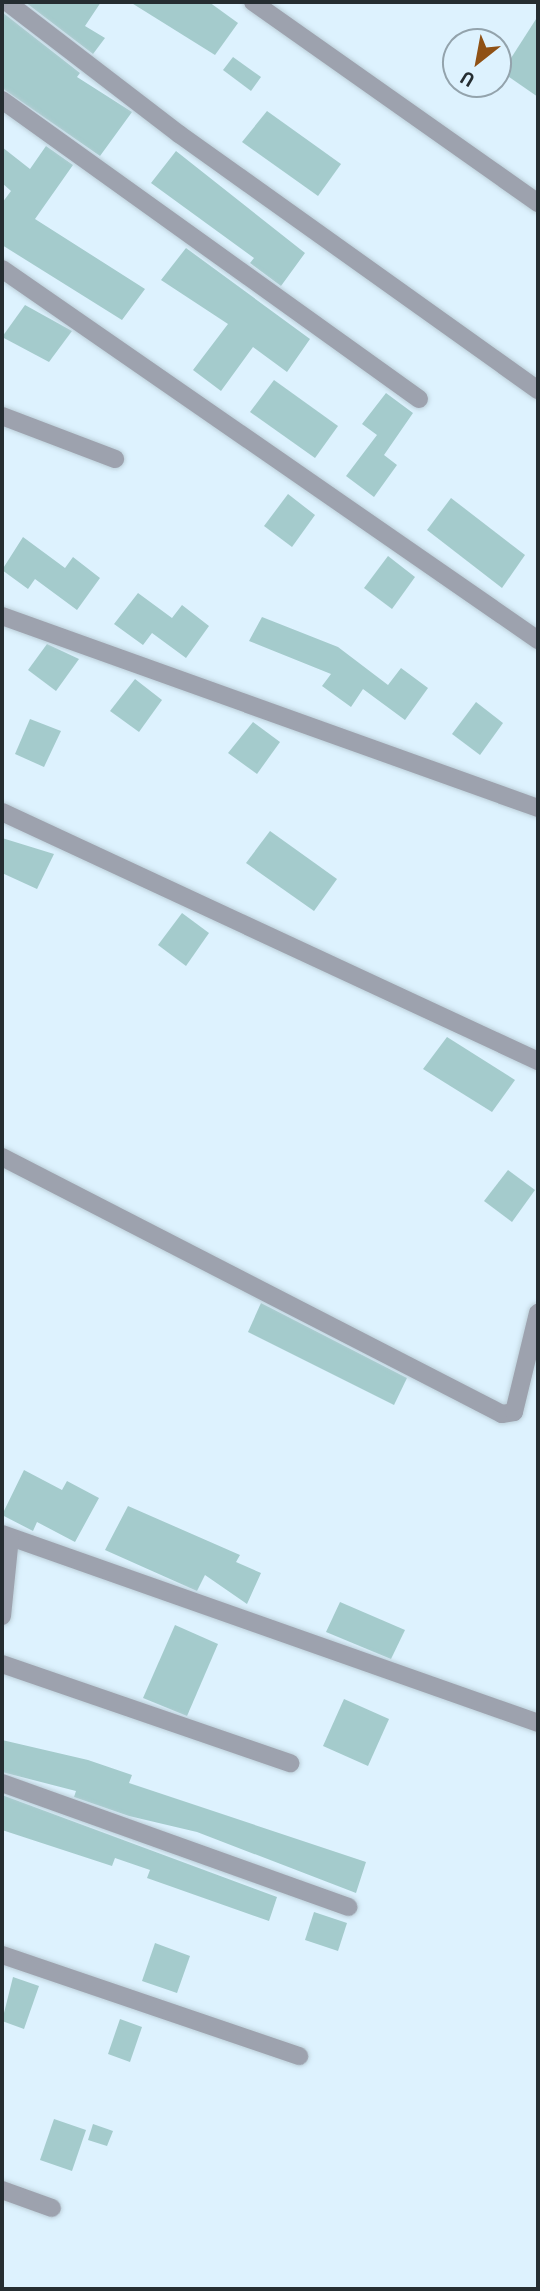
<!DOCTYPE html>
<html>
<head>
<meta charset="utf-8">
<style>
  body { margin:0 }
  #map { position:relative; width:540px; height:2291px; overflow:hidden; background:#ddf2fe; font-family:Barlow,sans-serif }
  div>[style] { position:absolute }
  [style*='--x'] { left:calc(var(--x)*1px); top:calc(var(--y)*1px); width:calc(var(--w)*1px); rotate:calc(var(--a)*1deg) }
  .building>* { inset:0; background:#a4cbcc }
  .roads { filter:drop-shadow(0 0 2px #bccfd9) drop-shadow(0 0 2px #bccfd9) }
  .minor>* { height:18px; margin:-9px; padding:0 9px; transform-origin:9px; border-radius:9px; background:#9da2ae }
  span { translate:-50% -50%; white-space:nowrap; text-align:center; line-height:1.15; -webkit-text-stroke:5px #ddf2fe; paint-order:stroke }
  .frame { position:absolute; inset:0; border:4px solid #252d31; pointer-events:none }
  .north { position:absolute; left:442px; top:28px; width:70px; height:70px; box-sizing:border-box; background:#ddf2fe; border:2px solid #93a3ac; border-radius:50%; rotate:211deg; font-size:19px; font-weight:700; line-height:28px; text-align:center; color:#252d31 }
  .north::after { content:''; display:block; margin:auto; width:24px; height:32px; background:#8f5115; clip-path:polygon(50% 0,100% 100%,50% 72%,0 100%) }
</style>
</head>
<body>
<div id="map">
  <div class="building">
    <div style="clip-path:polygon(25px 2px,101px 2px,85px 26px,105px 38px,93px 54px)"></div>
    <div style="clip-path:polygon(130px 2px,209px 2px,238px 23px,215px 55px)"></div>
    <div style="clip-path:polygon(2px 12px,80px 73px,77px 77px,132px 112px,100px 156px,2px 88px)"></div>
    <div style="clip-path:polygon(538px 16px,538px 97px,502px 72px)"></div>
    <div style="clip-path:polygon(233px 57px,261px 77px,251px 91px,223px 70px)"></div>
    <div style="clip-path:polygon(267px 111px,341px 164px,318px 196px,242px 142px)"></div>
    <div style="clip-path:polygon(46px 146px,73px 165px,35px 219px,145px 289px,122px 320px,2px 245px,2px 203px,11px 191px,2px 183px,2px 147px,30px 169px)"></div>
    <div style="clip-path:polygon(176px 151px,305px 253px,281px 286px,250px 263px,254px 258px,151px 183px)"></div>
    <div style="clip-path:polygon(186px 248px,310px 339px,287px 372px,253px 347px,221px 391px,193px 370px,228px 324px,161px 280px)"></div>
    <div style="clip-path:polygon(25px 305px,72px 331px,49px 362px,2px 337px)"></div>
    <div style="clip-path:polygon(274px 380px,338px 426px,315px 458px,250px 412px)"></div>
    <div style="clip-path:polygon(386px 393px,413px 413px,384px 455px,397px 465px,374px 497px,346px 476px,377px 435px,362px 424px)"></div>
    <div style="clip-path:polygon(288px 494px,315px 515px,292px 547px,264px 526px)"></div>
    <div style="clip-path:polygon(451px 498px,525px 555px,502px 588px,427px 530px)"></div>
    <div style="clip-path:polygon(23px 537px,65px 568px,73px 557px,100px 578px,77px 610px,35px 579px,28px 589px,2px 570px)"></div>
    <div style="clip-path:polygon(388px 556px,415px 577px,392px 609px,364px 588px)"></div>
    <div style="clip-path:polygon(138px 593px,172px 618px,182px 605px,209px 626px,186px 658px,152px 633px,143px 645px,114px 624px)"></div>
    <div style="clip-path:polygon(262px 617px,338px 647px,388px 685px,401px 668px,428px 688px,405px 720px,363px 689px,351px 707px,322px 686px,331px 674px,249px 641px)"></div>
    <div style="clip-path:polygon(47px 644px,79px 659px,56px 691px,28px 670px)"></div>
    <div style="clip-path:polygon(135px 679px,162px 700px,139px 732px,110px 711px)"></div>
    <div style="clip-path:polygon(476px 702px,503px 723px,480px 755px,452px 734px)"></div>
    <div style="clip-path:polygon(30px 719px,61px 731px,44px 767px,15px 754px)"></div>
    <div style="clip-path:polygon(253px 722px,280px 742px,257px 774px,228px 753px)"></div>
    <div style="clip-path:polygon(270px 831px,337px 879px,314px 911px,246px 863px)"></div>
    <div style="clip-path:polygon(2px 838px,54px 854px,37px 889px,2px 873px)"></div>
    <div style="clip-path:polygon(182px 913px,209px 933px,186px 966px,158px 945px)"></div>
    <div style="clip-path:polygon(447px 1037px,515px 1080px,492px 1112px,423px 1069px)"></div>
    <div style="clip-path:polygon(508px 1170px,535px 1190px,512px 1222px,484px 1201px)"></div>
    <div style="clip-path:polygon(261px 1303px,407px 1378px,394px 1405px,248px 1332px)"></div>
    <div style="clip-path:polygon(24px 1470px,62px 1490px,67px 1481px,99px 1498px,75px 1542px,37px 1522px,33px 1531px,2px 1515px)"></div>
    <div style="clip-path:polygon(128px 1506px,240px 1555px,236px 1562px,261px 1573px,247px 1604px,205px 1575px,197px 1591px,105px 1550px)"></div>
    <div style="clip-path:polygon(340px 1602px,405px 1630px,391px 1659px,326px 1632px)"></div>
    <div style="clip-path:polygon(175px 1625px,218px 1644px,187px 1716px,143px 1698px)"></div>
    <div style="clip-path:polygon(344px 1699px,389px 1719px,368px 1766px,323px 1746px)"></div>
    <div style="clip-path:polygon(2px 1740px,88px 1760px,132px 1775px,129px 1783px,366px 1862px,356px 1893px,197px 1832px,129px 1816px,74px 1797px,76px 1791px,2px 1772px)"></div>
    <div style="clip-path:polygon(2px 1795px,277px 1897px,269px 1921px,147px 1878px,150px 1870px,115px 1858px,112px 1866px,2px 1830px)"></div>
    <div style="clip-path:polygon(314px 1912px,347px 1923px,338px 1951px,305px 1940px)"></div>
    <div style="clip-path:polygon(155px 1943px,190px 1956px,177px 1993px,142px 1981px)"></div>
    <div style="clip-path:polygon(13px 1977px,39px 1986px,24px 2029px,2px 2021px)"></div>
    <div style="clip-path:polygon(120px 2019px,142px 2027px,130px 2062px,108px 2054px)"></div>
    <div style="clip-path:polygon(54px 2119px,86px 2130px,72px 2171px,40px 2160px)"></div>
    <div style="clip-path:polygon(93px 2124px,113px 2131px,107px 2146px,88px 2140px)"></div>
  </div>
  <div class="roads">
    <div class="minor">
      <div style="--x:7;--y:2;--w:217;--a:37.5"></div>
      <div style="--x:179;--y:134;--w:441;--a:35.5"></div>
      <div style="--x:253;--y:2;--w:349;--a:35.2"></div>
      <div style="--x:2;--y:100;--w:513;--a:35.64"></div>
      <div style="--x:2;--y:269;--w:652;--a:34.69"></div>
      <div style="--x:2;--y:416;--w:121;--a:20.8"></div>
      <div style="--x:2;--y:616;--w:569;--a:19.71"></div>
      <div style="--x:2;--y:812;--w:591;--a:24.92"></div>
      <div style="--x:2;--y:1157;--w:562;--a:27.2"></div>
      <div style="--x:502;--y:1414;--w:12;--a:-9"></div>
      <div style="--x:514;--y:1412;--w:102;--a:-76.4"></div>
      <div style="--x:2;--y:1534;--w:568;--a:19.42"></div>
      <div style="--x:2;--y:1616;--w:79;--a:-84.2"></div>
      <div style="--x:2;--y:1664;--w:305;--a:19"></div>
      <div style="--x:2;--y:1783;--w:368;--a:19.7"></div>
      <div style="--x:2;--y:1955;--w:314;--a:18.8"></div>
      <div style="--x:2;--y:2190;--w:53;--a:19.8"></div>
    </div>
  </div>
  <div class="frame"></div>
  <div class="north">U</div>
</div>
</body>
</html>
